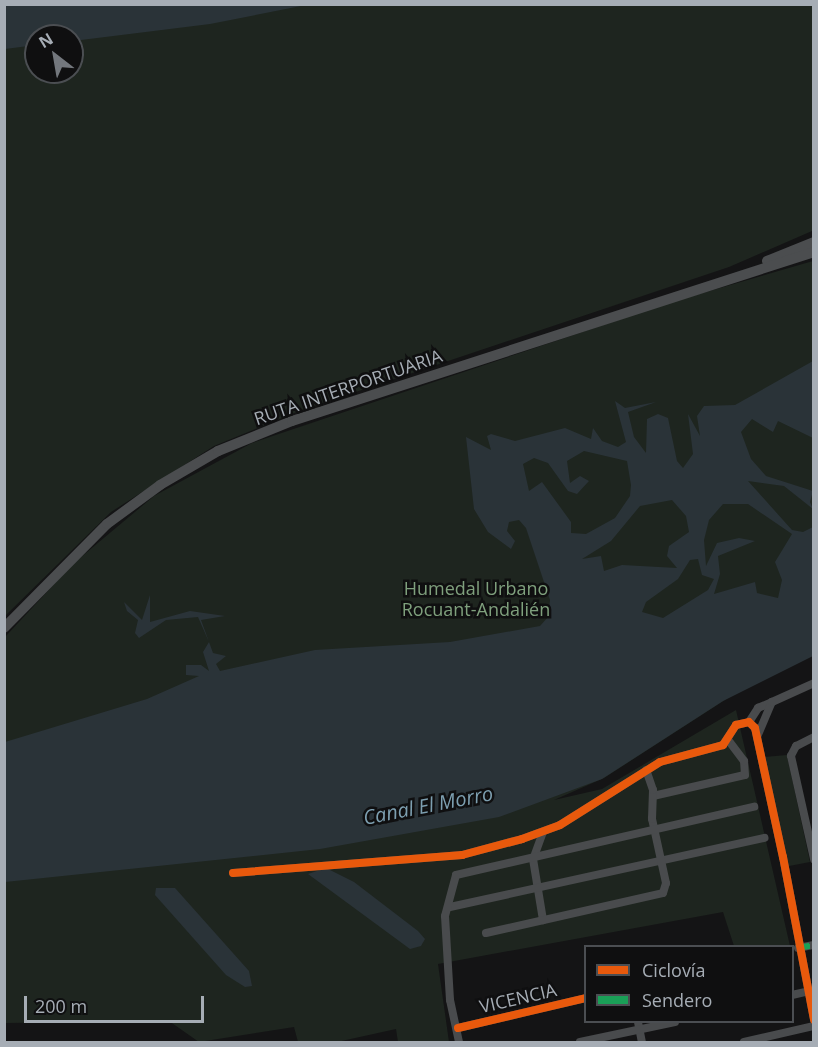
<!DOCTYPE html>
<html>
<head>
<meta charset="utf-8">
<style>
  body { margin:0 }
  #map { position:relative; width:818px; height:1047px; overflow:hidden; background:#141415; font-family:"Open Sans",sans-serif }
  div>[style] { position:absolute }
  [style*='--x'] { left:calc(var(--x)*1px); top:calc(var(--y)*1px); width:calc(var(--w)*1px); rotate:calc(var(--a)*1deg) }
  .green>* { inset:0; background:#1e251f }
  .water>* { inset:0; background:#2a3338 }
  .minor>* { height:8px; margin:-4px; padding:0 4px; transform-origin:4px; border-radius:4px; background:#494b4d }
  .highway>* { height:10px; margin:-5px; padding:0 5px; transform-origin:5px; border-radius:5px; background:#4b4d4f }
  .quiet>* { height:6px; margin-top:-3px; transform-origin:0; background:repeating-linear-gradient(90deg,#1a9f57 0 12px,transparent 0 18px) }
  .cycleway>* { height:8px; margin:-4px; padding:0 4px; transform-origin:4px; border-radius:4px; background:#e8590c }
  span { translate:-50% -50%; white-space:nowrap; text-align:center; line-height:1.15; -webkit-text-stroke:5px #0f0f10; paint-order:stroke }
  .street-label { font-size:18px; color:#a6adb5 }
  .park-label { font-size:18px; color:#7fa07d }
  .water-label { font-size:20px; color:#7d9fb0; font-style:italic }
  .frame { position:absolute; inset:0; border:6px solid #a6adb5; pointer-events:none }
  .legend { position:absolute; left:584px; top:945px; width:210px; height:78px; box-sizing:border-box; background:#0f0f10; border:2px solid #4b4e52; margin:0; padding:8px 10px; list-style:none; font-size:18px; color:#a6adb5 }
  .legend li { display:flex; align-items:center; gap:12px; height:30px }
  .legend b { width:30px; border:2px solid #4b4e52 }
  .north { position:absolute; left:24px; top:24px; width:60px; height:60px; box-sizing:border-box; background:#0f0f10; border:2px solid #4b4e52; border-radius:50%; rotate:329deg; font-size:16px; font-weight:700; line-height:24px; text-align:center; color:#a6adb5 }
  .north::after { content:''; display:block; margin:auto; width:21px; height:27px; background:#73777d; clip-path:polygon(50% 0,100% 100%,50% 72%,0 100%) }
  .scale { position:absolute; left:24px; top:996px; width:180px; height:27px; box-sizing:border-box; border:3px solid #a6adb5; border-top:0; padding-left:8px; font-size:18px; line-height:21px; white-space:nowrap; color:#a6adb5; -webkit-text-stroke:4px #0f0f10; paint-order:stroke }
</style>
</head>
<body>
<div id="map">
  <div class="green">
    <div style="clip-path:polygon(evenodd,4px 5px,813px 5px,812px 231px,729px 267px,299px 411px,214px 446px,111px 512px,5px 616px,4px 5px,36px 36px,72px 36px,72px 72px,36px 72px,36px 36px)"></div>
    <div style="clip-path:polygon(813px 261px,813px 654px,742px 689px,604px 778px,554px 800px,602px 789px,736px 710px,790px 946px,734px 946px,723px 912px,438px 964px,449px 1042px,398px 1042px,396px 1029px,337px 1042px,298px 1042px,294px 1027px,199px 1042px,169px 1021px,5px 1023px,5px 637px,74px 563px,154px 496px,252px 443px,675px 301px)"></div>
    <div style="clip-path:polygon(787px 755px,810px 862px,789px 866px,764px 757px)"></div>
  </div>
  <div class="water">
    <div style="clip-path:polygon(4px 5px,5px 4px,306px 5px,210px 24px,81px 40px,36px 36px,36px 45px,5px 49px)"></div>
    <div style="clip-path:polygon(evenodd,813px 361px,813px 438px,778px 421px,773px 432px,752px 419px,741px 432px,751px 459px,766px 476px,813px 491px,810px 502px,813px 509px,784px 486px,748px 481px,792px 530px,803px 532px,813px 527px,813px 656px,723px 701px,602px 779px,499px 817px,320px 849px,5px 882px,5px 742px,147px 699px,199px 676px,186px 675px,186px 665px,201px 665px,209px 671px,203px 652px,209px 642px,198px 617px,166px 620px,139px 638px,135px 633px,138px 620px,127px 611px,124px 602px,142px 620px,150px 595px,150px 622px,190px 611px,225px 616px,201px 620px,213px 653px,226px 656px,216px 664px,220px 671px,315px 650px,450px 642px,540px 626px,548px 617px,550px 600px,526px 528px,519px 520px,509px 522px,507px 531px,515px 541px,511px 549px,488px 532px,474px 509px,466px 437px,491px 450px,487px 436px,491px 434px,515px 441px,565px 428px,591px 439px,593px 428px,602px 441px,618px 447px,626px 442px,615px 401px,625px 408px,656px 402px,628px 412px,634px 437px,646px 453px,647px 419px,658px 414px,668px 418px,677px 461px,683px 468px,693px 454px,688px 414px,700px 436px,697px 416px,704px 406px,735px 405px,813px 361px,584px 451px,627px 461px,631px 485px,630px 496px,615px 518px,586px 534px,571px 533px,571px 522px,542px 482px,529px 491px,523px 464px,534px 458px,548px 463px,568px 491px,577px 494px,589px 481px,580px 476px,570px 483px,567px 461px,584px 451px,813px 361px,672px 500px,686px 516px,689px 532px,669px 546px,667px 556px,677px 568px,622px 565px,604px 571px,601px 556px,582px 559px,611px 541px,640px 506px,672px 500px,813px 361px,723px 504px,748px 504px,792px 534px,775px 562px,782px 580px,778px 598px,757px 593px,755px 582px,714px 594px,720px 574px,718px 556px,755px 541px,739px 538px,717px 543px,706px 566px,704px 540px,709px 520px,723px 504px,813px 361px,698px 559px,702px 575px,714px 579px,708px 590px,663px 618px,642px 612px,646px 602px,678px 579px,690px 560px,698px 559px)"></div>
    <div style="clip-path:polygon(326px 868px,354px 882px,418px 931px,425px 939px,421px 946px,410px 949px,308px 874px)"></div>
    <div style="clip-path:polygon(156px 888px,175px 888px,249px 971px,252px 986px,245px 987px,226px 975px,155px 895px)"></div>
  </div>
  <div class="minor">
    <div style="--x:749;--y:722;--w:17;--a:-57"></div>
    <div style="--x:758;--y:708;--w:15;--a:-23"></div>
    <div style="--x:757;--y:737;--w:38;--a:-67"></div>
    <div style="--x:772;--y:702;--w:46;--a:-24.3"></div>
    <div style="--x:814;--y:737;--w:20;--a:153"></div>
    <div style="--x:796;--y:746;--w:11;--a:117"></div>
    <div style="--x:791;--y:756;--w:106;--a:77.4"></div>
    <div style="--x:653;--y:796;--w:94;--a:-12.9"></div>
    <div style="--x:745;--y:775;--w:14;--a:-94"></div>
    <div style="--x:744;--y:761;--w:26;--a:-127"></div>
    <div style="--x:543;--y:832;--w:29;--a:110"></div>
    <div style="--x:533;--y:859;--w:62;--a:80.7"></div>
    <div style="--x:233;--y:873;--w:230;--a:-4.5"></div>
    <div style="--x:462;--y:855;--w:62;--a:-14.9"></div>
    <div style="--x:522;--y:839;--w:40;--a:-20.2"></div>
    <div style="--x:560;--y:825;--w:118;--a:-32.2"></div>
    <div style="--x:660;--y:762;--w:65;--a:-15.1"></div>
    <div style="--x:723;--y:745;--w:24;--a:-57"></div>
    <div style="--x:736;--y:725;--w:13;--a:-13"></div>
    <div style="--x:749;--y:722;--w:8;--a:45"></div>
    <div style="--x:755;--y:728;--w:132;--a:77.8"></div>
    <div style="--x:783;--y:857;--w:166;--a:79.2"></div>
    <div style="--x:450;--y:907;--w:322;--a:-12.4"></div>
    <div style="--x:486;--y:933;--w:181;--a:-12.7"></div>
    <div style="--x:663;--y:893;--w:10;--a:-73"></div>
    <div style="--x:666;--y:883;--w:66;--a:-102.3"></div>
    <div style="--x:652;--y:819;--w:29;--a:-88"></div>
    <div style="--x:653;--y:790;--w:21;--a:-109"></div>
    <div style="--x:798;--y:948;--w:16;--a:-11"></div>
    <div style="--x:792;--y:995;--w:23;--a:-13"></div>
    <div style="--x:638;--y:1022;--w:20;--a:79"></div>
    <div style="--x:458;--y:1028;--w:131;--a:-13.2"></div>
    <div style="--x:459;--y:1042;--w:43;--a:-102.1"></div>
    <div style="--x:450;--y:1000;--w:84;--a:-93.4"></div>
    <div style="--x:445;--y:916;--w:42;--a:-75"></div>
    <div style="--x:456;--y:875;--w:306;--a:-12.9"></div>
    <div style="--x:580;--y:1042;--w:97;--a:-11.9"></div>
    <div style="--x:744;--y:1042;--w:72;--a:-12.9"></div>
  </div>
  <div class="highway">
    <div style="--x:767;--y:261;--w:51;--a:-22"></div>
    <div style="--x:4;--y:628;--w:146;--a:-45.3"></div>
    <div style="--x:107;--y:524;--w:66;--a:-36.3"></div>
    <div style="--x:160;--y:485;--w:67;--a:-30.4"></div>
    <div style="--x:218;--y:451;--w:80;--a:-22.1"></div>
    <div style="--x:292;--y:421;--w:549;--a:-17.94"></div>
  </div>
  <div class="quiet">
    <div style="--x:798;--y:948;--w:16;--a:-11"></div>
  </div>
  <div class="cycleway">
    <div style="--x:233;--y:873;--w:230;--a:-4.5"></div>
    <div style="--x:462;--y:855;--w:62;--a:-14.9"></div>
    <div style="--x:522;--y:839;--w:40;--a:-20.2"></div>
    <div style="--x:560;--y:825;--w:118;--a:-32.2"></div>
    <div style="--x:660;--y:762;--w:65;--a:-15.1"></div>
    <div style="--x:723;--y:745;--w:24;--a:-57"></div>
    <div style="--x:736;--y:725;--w:13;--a:-13"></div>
    <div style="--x:749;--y:722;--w:8;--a:45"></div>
    <div style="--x:755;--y:728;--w:132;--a:77.8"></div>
    <div style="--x:783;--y:857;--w:166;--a:79.2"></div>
    <div style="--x:458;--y:1028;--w:131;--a:-13.2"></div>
  </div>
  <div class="street-label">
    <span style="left:348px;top:387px;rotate:-19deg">RUTA INTERPORTUARIA</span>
    <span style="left:518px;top:998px;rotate:-13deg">VICENCIA</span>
  </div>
  <div class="park-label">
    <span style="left:476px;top:599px">Humedal Urbano<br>Rocuant-Andalién</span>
  </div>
  <div class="water-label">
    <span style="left:428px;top:805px;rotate:-11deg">Canal El Morro</span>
  </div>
  <div class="frame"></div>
  <ul class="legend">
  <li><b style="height:8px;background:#e8590c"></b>Ciclovía</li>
  <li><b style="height:8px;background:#1a9f57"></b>Sendero</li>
  </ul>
  <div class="north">N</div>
  <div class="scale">200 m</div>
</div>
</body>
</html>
